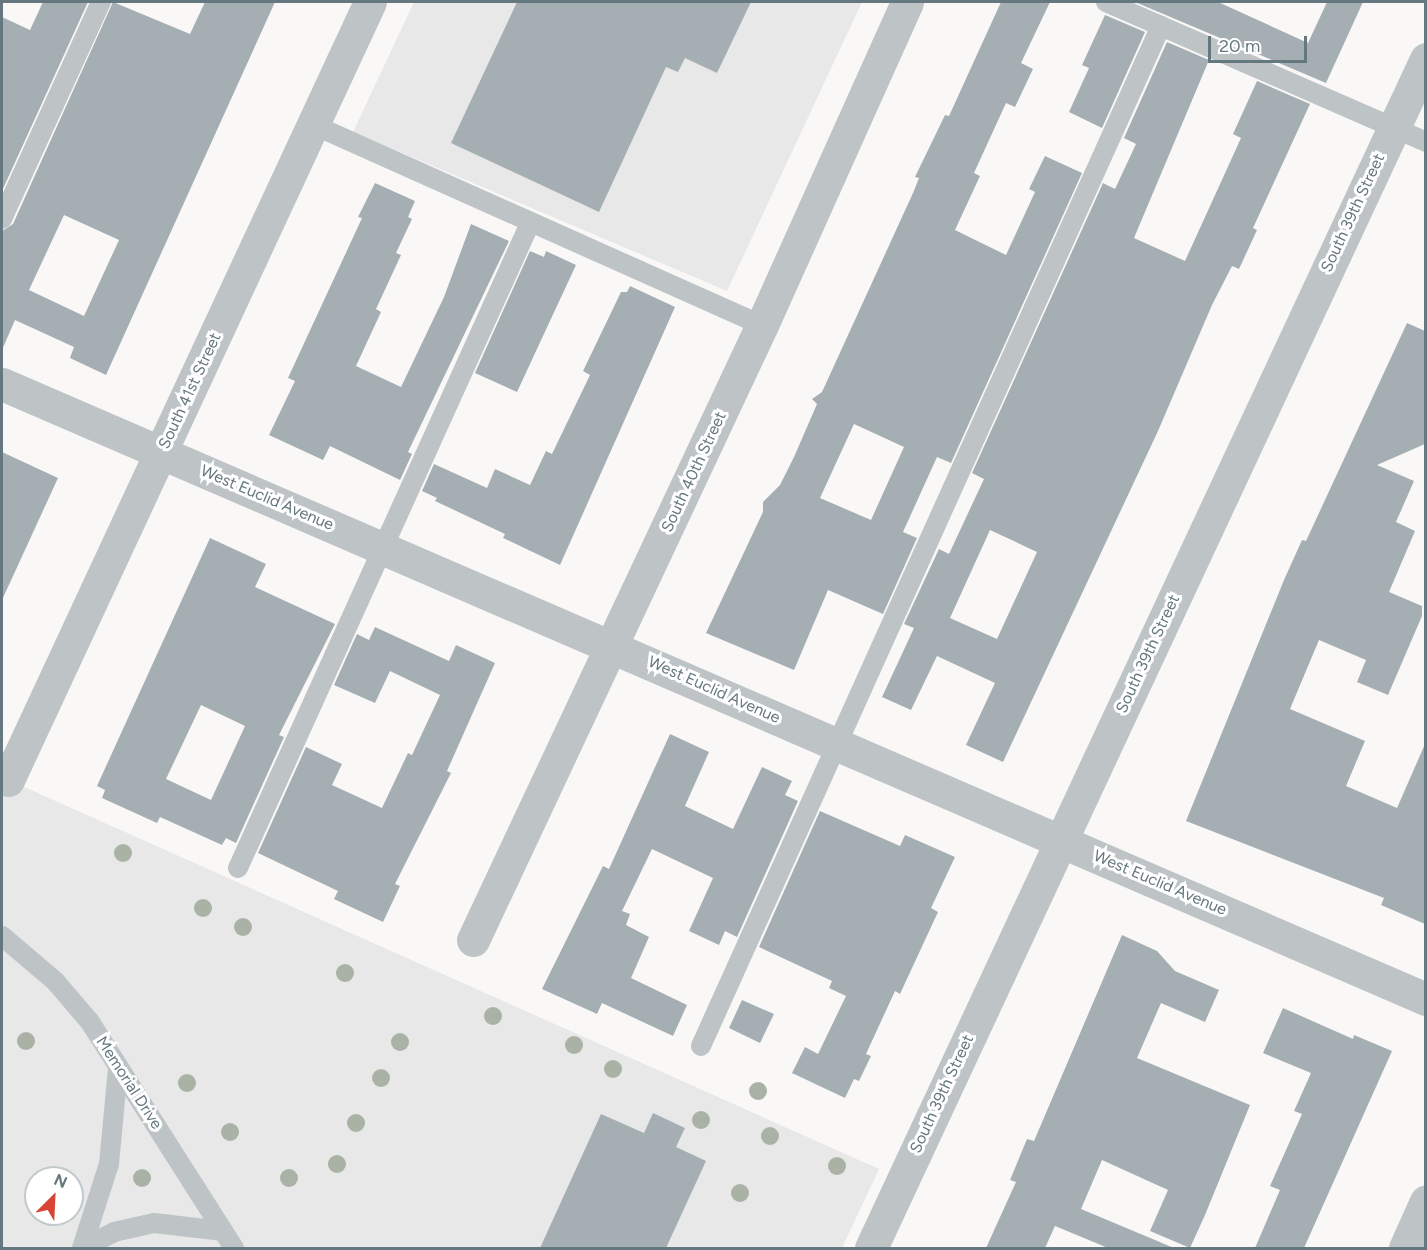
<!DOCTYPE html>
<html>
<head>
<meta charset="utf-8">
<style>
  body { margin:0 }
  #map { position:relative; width:1427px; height:1250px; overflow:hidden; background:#f9f8f7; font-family:Figtree,sans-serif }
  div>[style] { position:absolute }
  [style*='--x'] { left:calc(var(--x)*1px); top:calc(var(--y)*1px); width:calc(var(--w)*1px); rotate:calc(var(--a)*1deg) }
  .built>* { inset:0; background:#e7e8e7 }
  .building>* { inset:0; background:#a5afb3 }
  .lane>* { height:20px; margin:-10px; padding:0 10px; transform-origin:10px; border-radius:10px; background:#bec4c6 }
  .street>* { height:33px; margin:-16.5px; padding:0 16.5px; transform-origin:16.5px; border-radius:16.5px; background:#bec4c6 }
  .trees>* { width:18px; height:18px; margin:-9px; border-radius:50%; background:#aab2a6 }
  span { translate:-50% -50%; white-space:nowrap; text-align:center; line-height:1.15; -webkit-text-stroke:6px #fff; paint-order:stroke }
  .street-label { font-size:16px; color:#66787f }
  .frame { position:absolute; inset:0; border:3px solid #66787f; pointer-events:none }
  .north { position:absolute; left:24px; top:1166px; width:60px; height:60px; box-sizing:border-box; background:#fff; border:2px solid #c2c9cc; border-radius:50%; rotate:24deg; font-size:16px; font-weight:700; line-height:24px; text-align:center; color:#66787f }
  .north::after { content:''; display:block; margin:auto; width:21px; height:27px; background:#d84537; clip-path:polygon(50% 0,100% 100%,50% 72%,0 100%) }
  .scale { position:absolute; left:1208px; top:36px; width:99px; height:27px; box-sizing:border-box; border:3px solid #66787f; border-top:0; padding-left:8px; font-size:18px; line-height:21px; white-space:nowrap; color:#66787f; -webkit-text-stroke:4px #fff; paint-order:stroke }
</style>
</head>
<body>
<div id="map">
  <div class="built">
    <div style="clip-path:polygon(414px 2px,862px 2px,727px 291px,353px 132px)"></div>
    <div style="clip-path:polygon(evenodd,2px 777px,879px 1169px,842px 1248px,2px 1248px,2px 777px,36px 1178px,72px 1178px,72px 1214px,36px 1214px,36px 1178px)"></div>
  </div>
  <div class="building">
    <div style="clip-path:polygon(43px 2px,88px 2px,2px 191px,2px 17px,30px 30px)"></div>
    <div style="clip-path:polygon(evenodd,113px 2px,190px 34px,205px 2px,275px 2px,106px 375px,70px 358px,74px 347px,15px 320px,2px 350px,2px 231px,13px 224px,113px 2px,64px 215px,119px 240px,84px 316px,29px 290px,64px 215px)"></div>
    <div style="clip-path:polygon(517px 2px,751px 2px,717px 73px,685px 58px,678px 72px,666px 67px,599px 212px,451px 143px)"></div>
    <div style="clip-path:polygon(evenodd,1001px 2px,1050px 2px,1021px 63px,1033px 69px,1015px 107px,1006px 103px,974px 173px,980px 176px,955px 230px,1006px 255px,1035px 192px,1029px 189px,1045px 156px,1082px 173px,951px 463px,937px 457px,903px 532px,917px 538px,883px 614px,828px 590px,794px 670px,706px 633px,763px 512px,763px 502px,780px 485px,794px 457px,817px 404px,812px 399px,822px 392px,913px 193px,919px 178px,915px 177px,945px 115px,949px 116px,1001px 2px,854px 424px,904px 447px,871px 520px,820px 498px,854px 424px)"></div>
    <div style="clip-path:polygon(1135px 2px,1218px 2px,1308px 43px,1327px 2px,1363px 2px,1326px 83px)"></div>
    <div style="clip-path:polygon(1105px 15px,1145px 32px,1102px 128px,1069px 112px,1089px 68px,1082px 65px)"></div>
    <div style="clip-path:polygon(evenodd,1167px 42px,1209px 60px,1134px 238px,1185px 261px,1241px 138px,1233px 134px,1257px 81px,1310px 104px,1253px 228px,1257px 230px,1239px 269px,1232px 266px,1212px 305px,1158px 431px,1003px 762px,966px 745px,995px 683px,937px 656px,911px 710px,882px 697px,914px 628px,904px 624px,939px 549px,949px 554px,984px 479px,972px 473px,1103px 183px,1115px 189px,1136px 144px,1124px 138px,1167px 42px,990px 530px,1037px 552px,997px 639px,950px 618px,990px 530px)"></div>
    <div style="clip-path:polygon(375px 183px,415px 201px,408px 217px,412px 219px,396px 253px,401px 255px,376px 309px,381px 312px,356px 366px,401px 387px,444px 297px,471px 224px,509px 241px,408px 452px,412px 454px,400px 480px,330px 446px,323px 460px,269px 435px,295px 381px,288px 378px,362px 218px,358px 217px)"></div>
    <div style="clip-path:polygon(530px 251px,544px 257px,546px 251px,576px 265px,517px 392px,475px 373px)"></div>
    <div style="clip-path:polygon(630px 286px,675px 307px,560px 565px,503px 538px,505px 534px,435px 501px,437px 498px,422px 491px,434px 464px,487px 488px,495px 469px,530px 485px,546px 451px,552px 454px,590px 375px,583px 371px,621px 292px,627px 292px)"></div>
    <div style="clip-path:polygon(1407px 323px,1425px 331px,1425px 444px,1377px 465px,1414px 481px,1396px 522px,1415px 531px,1389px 592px,1422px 606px,1422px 616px,1388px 695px,1357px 682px,1366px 660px,1319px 640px,1290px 709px,1365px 741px,1346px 786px,1397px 808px,1425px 744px,1425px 924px,1381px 905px,1384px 898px,1186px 821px,1284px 580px,1302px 540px,1306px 541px)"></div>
    <div style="clip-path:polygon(2px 452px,58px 478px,2px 600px)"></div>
    <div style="clip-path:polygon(evenodd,210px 538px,266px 564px,255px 587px,335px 624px,279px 735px,284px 737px,236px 843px,226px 838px,222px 845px,160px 817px,157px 823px,102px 798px,105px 790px,97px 786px,210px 538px,201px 705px,245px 726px,211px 800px,166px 779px,201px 705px)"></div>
    <div style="clip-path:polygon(375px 627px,449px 661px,456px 645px,495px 663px,447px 771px,451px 773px,395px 884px,400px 886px,383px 922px,334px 899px,338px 891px,258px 853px,306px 747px,342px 764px,332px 785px,382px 808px,408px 753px,412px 755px,440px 695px,390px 671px,375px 703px,334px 685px,357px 634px,369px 640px)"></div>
    <div style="clip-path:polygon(670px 734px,709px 752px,685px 806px,733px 829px,762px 767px,792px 781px,785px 795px,798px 801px,737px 937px,725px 931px,719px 945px,689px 931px,713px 878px,652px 849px,622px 911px,630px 914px,626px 925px,649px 937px,631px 978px,687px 1005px,673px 1036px,602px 1003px,597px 1014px,542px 989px,603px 866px,609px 869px)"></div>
    <div style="clip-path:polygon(820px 811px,900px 846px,905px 835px,955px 857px,931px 908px,938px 912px,900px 994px,895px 991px,866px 1054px,871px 1056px,859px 1081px,854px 1079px,845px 1098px,792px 1073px,805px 1047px,818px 1054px,846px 996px,829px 988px,832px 981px,759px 947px)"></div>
    <div style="clip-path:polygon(1122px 935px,1157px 951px,1175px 971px,1219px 990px,1205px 1022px,1161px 1003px,1137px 1058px,1250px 1105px,1205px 1215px,1190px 1248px,1150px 1231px,1168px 1190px,1102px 1160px,1081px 1209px,1174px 1248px,1108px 1248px,1055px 1226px,1045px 1248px,986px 1248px,1016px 1182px,1010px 1180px,1027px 1139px,1034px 1141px)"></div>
    <div style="clip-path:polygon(742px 1000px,774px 1014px,760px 1043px,729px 1028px)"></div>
    <div style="clip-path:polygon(1283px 1008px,1353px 1039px,1354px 1035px,1392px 1051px,1304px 1248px,1255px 1248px,1280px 1190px,1270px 1186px,1302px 1114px,1294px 1111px,1311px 1073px,1263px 1053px)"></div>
    <div style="clip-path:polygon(653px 1113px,685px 1128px,676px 1147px,706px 1161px,666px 1248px,540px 1248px,601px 1114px,644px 1133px)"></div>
  </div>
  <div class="lane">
    <div style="--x:1106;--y:2;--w:349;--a:23.6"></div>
    <div style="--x:314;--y:125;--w:491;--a:24.1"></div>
    <div style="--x:2;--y:219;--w:239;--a:-65.5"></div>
    <div style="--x:238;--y:868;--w:708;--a:-65.64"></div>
    <div style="--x:2;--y:936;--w:70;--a:40.3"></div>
    <div style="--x:55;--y:981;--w:54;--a:49.5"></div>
    <div style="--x:90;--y:1022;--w:268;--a:57.5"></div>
    <div style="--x:701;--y:1046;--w:1119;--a:-65.73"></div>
    <div style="--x:82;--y:1248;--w:88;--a:-72.2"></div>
    <div style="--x:109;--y:1164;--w:96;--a:-84.6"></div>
    <div style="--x:83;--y:1248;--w:35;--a:-27"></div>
    <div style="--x:114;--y:1232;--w:41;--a:-12.7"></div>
    <div style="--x:154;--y:1223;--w:68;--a:6.7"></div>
  </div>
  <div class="street">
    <div style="--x:2;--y:384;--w:1551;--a:23.36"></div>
    <div style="--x:8;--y:780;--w:858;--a:-65.05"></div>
    <div style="--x:473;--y:940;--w:680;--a:-64.83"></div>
    <div style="--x:762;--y:325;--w:354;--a:-65.8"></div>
    <div style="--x:871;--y:1248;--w:1312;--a:-64.98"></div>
    <div style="--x:1405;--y:1248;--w:51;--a:-65.9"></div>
  </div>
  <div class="trees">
    <div style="left:123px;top:853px"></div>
    <div style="left:203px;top:908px"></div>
    <div style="left:243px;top:927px"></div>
    <div style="left:345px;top:973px"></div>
    <div style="left:493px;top:1016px"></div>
    <div style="left:26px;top:1041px"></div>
    <div style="left:400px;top:1042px"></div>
    <div style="left:574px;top:1045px"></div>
    <div style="left:613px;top:1069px"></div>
    <div style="left:381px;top:1078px"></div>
    <div style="left:187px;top:1083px"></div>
    <div style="left:758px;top:1091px"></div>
    <div style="left:701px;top:1120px"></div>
    <div style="left:356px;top:1123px"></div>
    <div style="left:230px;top:1132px"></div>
    <div style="left:770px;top:1136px"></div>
    <div style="left:337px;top:1164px"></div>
    <div style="left:837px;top:1166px"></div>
    <div style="left:142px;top:1178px"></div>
    <div style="left:289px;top:1178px"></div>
    <div style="left:740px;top:1193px"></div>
  </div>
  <div class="street-label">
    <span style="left:1353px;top:213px;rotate:-65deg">South 39th Street</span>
    <span style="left:190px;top:391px;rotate:-65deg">South 41st Street</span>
    <span style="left:694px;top:472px;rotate:-65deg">South 40th Street</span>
    <span style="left:267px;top:498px;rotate:23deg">West Euclid Avenue</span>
    <span style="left:1148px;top:654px;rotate:-65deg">South 39th Street</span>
    <span style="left:714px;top:690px;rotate:24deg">West Euclid Avenue</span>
    <span style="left:1160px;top:883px;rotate:23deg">West Euclid Avenue</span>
    <span style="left:129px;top:1083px;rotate:57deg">Memorial Drive</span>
    <span style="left:942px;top:1094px;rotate:-65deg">South 39th Street</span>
  </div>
  <div class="frame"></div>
  <div class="north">N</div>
  <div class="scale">20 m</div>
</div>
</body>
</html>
